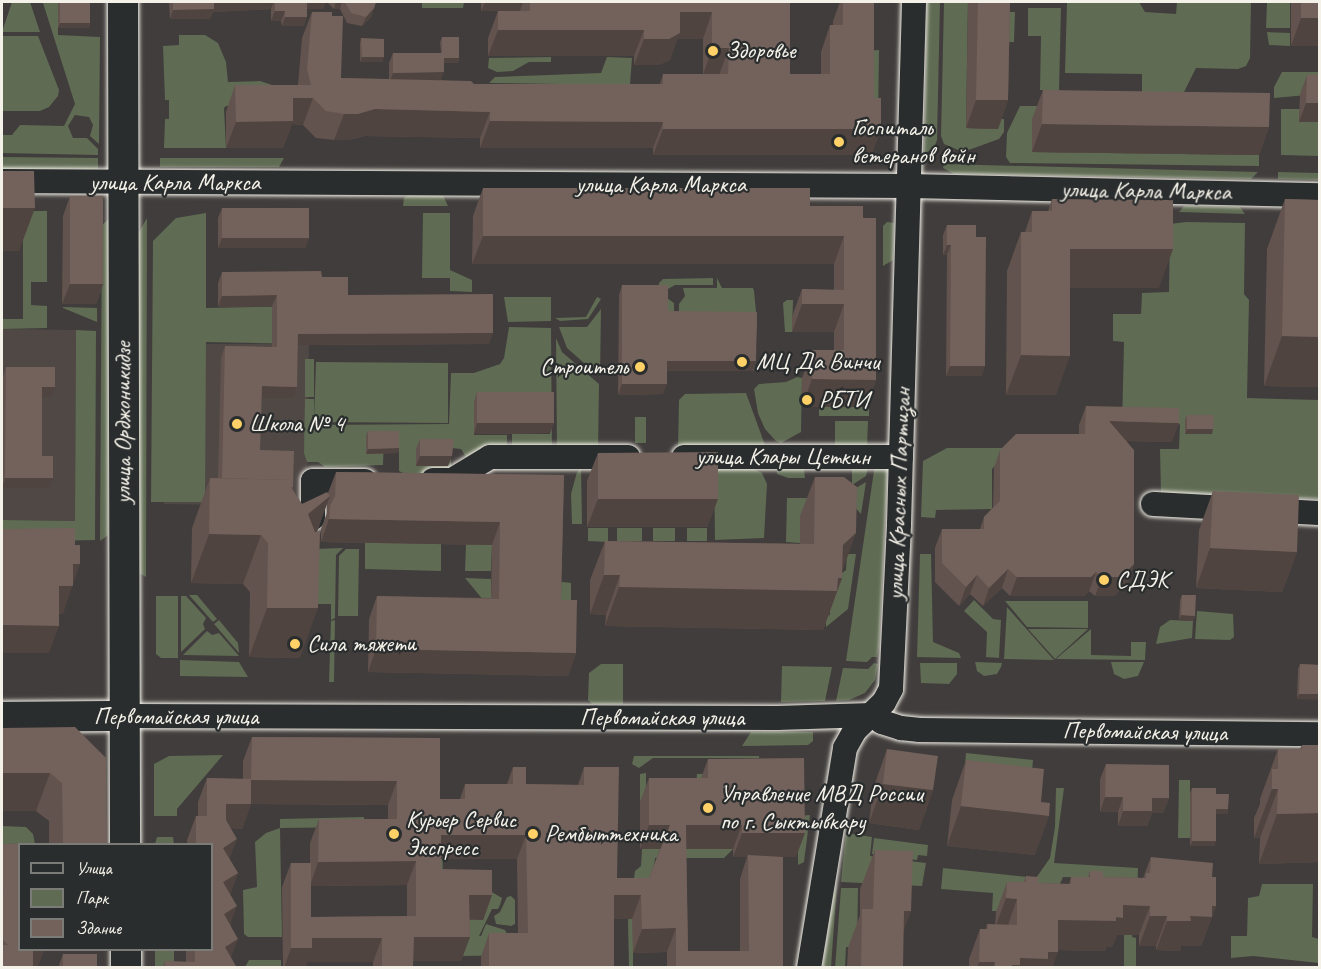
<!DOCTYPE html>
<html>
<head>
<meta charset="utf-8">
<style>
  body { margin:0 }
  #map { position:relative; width:1321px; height:969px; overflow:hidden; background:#403d3c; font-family:Caveat,sans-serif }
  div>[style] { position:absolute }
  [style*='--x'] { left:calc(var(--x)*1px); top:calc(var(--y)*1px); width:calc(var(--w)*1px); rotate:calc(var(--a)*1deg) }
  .built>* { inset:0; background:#4f4845 }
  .green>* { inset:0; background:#5f6b53 }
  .roads { filter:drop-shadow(0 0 2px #f4f1e8) drop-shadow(0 0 2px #f4f1e8) }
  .minor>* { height:24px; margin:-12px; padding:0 12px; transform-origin:12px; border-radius:12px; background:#2a2d2e }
  .major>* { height:30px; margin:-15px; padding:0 15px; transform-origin:15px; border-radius:15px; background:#2a2d2e }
  .wall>* { inset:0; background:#63534e }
  .shaded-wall>* { inset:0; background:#504440 }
  .building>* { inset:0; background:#73615b }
  .dots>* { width:16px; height:16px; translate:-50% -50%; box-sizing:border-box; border:3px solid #2a2d2e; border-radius:50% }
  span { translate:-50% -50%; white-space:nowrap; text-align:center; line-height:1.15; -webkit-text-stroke:4.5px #2a2d2e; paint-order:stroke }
  .poi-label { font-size:24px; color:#f4f1e8 }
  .left { translate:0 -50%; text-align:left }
  .right { translate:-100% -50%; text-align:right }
  .street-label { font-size:24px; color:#f4f1e8 }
  .frame { position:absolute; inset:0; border:3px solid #f4f1e8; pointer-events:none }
  .legend { position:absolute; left:18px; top:843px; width:195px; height:108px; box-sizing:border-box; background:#2a2d2e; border:2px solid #7b7b78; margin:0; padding:8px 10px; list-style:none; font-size:18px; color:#f4f1e8 }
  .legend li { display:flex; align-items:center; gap:12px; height:30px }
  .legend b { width:30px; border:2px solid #7b7b78 }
</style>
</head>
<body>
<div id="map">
  <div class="built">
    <div style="clip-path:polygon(2px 329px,76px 330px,75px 521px,2px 520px)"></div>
    <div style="clip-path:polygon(167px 344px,309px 344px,307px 506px,164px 504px)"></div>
  </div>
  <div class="green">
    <div style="clip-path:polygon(12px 2px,30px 2px,40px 32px,2px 32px)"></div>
    <div style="clip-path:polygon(58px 2px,58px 35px,100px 37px,99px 144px,90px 136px,93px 125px,89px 117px,75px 115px,68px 126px,73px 138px,87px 138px,98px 149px,98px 155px,2px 153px,2px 135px,12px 135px,20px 125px,64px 126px,75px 104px,43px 3px)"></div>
    <div style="clip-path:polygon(422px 2px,464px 2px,463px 8px,422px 8px)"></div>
    <div style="clip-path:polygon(927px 2px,940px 2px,937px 140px,934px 148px,924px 154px)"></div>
    <div style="clip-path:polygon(944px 2px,968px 2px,966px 128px,997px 129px,998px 119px,1004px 119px,1004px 132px,999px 139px,963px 152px,944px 144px,941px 136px)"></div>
    <div style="clip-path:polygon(1067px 2px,1139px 2px,1145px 12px,1176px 14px,1177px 2px,1251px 2px,1250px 58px,1246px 66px,1238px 69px,1196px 68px,1184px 92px,1142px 92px,1142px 74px,1065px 73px)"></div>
    <div style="clip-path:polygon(1267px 2px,1290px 2px,1290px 28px,1266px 28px)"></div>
    <div style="clip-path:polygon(1028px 8px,1061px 8px,1059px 91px,1040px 90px,1041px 36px,1028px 36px)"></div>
    <div style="clip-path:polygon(1000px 12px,1015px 12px,1014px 42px,1000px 42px)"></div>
    <div style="clip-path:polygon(1267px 32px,1290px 33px,1290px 46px,1269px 45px)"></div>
    <div style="clip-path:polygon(179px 35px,205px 35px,218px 43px,226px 62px,228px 82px,260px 81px,275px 86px,270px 105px,226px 106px,224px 108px,226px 148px,164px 148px,165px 119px,169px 119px,169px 100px,165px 100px,163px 46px,179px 45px)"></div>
    <div style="clip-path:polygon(2px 36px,38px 36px,59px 90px,58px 96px,49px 107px,40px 111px,2px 111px)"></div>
    <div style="clip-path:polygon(879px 50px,878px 124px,864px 51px)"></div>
    <div style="clip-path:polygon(551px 57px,551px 62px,529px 62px,513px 71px,497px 72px,488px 68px,489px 58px)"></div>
    <div style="clip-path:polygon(607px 57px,632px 58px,630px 85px,489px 83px,495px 77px,601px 73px)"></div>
    <div style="clip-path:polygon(1282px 72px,1319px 72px,1319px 94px,1274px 98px,1274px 87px)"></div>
    <div style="clip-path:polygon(1020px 106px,1050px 106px,1032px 152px,1259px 155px,1259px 166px,1010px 163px,1006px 157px,1007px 133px)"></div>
    <div style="clip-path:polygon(1281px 109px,1300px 109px,1299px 121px,1319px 122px,1319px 156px,1281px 155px)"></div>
    <div style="clip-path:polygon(2px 157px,98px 158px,98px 171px,2px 169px)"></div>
    <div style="clip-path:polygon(160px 158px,284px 158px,279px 167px,160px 167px)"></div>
    <div style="clip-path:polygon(944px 164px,1258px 172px,1251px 179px,954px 174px,943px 168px)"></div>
    <div style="clip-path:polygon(1278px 172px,1319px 173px,1319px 180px,1278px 179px)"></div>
    <div style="clip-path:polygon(408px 195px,443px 195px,448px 206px,403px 206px,404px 198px)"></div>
    <div style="clip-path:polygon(1184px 206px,1240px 207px,1245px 214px,1179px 212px)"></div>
    <div style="clip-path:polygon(23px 211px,47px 211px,47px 282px,31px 282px,31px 305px,47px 306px,47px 328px,2px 329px,2px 319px,23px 319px)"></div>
    <div style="clip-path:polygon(206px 213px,206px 308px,303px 306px,303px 344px,206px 342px,205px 502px,151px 502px,153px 241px,176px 218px)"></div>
    <div style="clip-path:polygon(423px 213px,450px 213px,450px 270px,472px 280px,472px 292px,450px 291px,450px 278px,422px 278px)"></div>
    <div style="clip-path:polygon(147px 218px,146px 577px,139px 573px,139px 232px)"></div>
    <div style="clip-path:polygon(109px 219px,108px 535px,100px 541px,102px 225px)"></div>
    <div style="clip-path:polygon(887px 222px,894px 223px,893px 260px,883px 266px,883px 226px)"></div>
    <div style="clip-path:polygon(1186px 222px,1245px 223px,1244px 294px,1249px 300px,1247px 398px,1319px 400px,1319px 499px,1161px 494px,1160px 449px,1179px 449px,1180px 424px,1172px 427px,1122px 426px,1124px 342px,1113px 341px,1113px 314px,1141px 314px,1142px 293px,1169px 292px,1170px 224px)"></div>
    <div style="clip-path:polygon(713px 278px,713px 285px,675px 285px,668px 289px,667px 298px,674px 303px,674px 322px,620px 292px,658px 290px,659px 283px,663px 279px)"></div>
    <div style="clip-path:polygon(717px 278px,722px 288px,753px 288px,754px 291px,757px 322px,754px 371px,679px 322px,679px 304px,685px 296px,683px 288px,717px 288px)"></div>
    <div style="clip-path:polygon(504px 297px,551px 297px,551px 321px,508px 322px)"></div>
    <div style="clip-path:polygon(597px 297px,601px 299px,588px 319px,560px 321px,555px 318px,586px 317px)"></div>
    <div style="clip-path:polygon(787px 300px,793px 300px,792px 332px,785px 332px,783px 303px)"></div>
    <div style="clip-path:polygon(63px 307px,97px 308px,97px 322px,63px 308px)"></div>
    <div style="clip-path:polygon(601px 309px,600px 377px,567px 348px,559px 327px,587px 327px)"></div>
    <div style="clip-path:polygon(509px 327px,551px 328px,552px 454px,512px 454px,512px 434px,550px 434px,550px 403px,474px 402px,474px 435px,507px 435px,507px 453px,468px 460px,461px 449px,451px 448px,451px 473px,403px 473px,399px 471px,399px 437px,384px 436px,383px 465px,325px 467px,318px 462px,307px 462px,304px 453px,305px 399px,314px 399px,314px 420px,316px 362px,448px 363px,448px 423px,314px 422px,314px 425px,449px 424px,451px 373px,474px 373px,500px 364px,504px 358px)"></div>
    <div style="clip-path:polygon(76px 330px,96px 331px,95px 540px,2px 542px,2px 520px,75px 521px)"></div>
    <div style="clip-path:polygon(556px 338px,562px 352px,599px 384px,598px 452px,557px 451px)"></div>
    <div style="clip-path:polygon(305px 359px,314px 359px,314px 397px,305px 397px)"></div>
    <div style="clip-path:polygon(797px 377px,802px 378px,801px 432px,781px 443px,776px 441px,765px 429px,758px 413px,754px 389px,759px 384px,786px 382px)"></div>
    <div style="clip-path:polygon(746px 393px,765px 445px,678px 447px,679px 400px,685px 394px)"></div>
    <div style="clip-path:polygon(819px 407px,866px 407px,869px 409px,869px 416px,819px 416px)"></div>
    <div style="clip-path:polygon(635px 417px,646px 417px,646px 443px,635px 443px)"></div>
    <div style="clip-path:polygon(835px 421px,868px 421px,867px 448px,835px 445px)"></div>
    <div style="clip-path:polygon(947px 448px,1008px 448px,1006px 454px,992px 469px,992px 509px,936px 510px,935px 518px,921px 517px,923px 461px)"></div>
    <div style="clip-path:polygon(777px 462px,869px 462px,866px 476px,852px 485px,852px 468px,804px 469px,805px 478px,788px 478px,777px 474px)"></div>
    <div style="clip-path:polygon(875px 464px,888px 464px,879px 648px,877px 657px,872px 657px,867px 662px,846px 661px)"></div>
    <div style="clip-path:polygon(581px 468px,582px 524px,572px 524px,571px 494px,577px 472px)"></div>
    <div style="clip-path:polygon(714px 469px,754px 469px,762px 473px,767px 484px,764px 538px,715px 540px)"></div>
    <div style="clip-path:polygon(866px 482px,861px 514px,844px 495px)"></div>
    <div style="clip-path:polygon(787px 498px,825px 498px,800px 543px,786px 542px)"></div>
    <div style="clip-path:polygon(588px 528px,608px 528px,608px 542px,588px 541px)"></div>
    <div style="clip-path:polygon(617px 528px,642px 528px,642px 541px,617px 541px)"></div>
    <div style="clip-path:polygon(653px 528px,675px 528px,675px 541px,653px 541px)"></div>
    <div style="clip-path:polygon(687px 528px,707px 528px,707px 541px,687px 541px)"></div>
    <div style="clip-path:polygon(365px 542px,441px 544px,441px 571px,365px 569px)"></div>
    <div style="clip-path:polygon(466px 544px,492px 545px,491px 571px,465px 571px)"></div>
    <div style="clip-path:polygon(343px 548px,336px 555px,335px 618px,331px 620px,331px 604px,312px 604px,313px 549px)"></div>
    <div style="clip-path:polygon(346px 549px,359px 549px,358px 616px,338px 616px,339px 556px)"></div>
    <div style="clip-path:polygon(847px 554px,856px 554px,848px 609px,826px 627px,826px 616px,830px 615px,830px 582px,846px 570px)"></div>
    <div style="clip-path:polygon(920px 554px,931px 554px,933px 642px,959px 653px,961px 658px,917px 657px)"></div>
    <div style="clip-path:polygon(465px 578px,491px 579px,491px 602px,484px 601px)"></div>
    <div style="clip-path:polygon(563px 582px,571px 583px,571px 604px,561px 608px,558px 583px)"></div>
    <div style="clip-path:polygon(189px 595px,197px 595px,217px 619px,213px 622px)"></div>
    <div style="clip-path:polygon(156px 596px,178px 596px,178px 658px,161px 658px,156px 654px)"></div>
    <div style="clip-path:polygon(181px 596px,186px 596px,206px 618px,203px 624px,205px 629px,181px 652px)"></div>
    <div style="clip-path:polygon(974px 600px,993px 619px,1001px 620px,999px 658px,986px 657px,987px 632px,964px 611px)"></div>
    <div style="clip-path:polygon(1005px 601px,1088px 601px,1088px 628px,1027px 627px)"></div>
    <div style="clip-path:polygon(1007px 607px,1054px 660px,1004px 659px)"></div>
    <div style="clip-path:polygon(1197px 611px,1233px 614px,1234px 637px,1230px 640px,1195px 639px)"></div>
    <div style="clip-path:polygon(219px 620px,238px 643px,239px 653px,214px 624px)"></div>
    <div style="clip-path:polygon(335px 620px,334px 682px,329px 682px,331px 621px)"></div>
    <div style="clip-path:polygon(1170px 620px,1193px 621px,1192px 638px,1156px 644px,1160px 627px)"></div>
    <div style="clip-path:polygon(1028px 629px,1088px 629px,1055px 659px)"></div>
    <div style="clip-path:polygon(1091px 629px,1091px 655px,1131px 656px,1131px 642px,1146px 642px,1145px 660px,1056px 659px)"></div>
    <div style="clip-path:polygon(207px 631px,212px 635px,219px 633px,239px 656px,183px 655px)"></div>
    <div style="clip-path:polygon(180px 660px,239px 662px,248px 677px,180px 676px)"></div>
    <div style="clip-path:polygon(975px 662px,1002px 663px,1001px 667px,997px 674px,984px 676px,977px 671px)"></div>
    <div style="clip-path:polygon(1111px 662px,1144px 662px,1138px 676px,1124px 679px,1114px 674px)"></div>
    <div style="clip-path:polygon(874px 663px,878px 664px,875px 680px,865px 693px,849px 700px,836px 701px,843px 668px,868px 669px)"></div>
    <div style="clip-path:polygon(920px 663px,957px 663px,957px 674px,949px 684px,921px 683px)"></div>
    <div style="clip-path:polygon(601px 664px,623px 664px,623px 704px,592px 704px,588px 700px,589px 673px)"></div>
    <div style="clip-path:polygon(782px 666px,832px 667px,825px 701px,781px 702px)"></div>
    <div style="clip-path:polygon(751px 732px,813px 732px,813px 741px,808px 745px,742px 746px)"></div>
    <div style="clip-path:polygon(966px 753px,1033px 760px,1032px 771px,965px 765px)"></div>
    <div style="clip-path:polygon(223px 755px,177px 809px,177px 816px,154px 816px,154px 764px,169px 756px)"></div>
    <div style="clip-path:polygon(634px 756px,759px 756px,759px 758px,653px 758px,639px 768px,632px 764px)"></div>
    <div style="clip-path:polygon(646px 773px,646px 795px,695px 796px,697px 774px,759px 773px,697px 800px,640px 801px,640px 774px)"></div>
    <div style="clip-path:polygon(1179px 780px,1190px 780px,1190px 838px,1178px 838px)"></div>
    <div style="clip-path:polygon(1056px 788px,1064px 788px,1054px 863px,1138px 868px,1137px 901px,1133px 902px,1132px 937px,1136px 938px,1136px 967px,1124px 966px,1124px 893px,1110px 878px,1063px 877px,1048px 911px,992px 911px,993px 893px,941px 889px,943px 868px,1036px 878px,1050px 858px,1055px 827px)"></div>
    <div style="clip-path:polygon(810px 815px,804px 862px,798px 865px,798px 816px)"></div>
    <div style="clip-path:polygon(364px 817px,364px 827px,280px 828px,282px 937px,248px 937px,244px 934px,243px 890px,257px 887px,255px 842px,266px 833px,280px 828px,280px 819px)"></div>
    <div style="clip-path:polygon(evenodd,442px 822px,443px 884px,490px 891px,502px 898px,500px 905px,498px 909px,492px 909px,479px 936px,481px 936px,486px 924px,505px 930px,518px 955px,462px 956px,438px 940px,442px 822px,484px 893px,484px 919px,448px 920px,484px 893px)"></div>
    <div style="clip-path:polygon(2px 826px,26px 827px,33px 834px,35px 844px,20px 844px,2px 868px)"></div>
    <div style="clip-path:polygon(846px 833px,872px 837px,870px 856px,926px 863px,922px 886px,841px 882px)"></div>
    <div style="clip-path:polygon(157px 837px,173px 837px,174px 844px,155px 844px)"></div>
    <div style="clip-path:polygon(874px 838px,928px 845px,927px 856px,918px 855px,917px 860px,872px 854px)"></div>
    <div style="clip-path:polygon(642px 849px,733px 849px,724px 858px,655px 858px,654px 866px,633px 920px,633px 967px,629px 967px,628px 921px,635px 871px,641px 866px)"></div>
    <div style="clip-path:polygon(837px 883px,831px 967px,822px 968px,833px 898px)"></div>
    <div style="clip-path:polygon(1262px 884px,1313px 884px,1312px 937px,1319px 939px,1319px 963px,1253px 956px,1231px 958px,1231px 936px,1247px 936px,1248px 898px,1259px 896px)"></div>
    <div style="clip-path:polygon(841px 888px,858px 888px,857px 947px,846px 947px,845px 967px,835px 968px)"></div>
    <div style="clip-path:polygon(511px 896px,515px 900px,515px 924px,511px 926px,496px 924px,494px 916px,500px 912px,507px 897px)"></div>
    <div style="clip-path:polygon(155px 950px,174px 950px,174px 967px,155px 967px)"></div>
    <div style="clip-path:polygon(249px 960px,281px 960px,281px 967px,245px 967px)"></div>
  </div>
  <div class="roads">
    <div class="minor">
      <div style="--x:2;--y:181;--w:907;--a:0.32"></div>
      <div style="--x:909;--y:186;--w:411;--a:1.3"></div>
      <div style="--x:684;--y:457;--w:217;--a:0"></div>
      <div style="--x:433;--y:480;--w:19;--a:0"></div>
      <div style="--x:452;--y:480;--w:44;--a:-31.2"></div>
      <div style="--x:490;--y:457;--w:138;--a:0"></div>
      <div style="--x:1153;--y:504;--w:167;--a:3.1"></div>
      <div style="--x:313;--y:518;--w:37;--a:-90"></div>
      <div style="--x:313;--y:481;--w:52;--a:0"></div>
      <div style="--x:124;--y:716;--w:653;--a:0.18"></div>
      <div style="--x:777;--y:718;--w:94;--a:-1.8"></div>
      <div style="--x:871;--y:715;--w:13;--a:32"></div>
      <div style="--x:882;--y:722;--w:20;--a:18"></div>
      <div style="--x:901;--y:728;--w:19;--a:6"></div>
      <div style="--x:920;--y:730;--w:400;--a:0.6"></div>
      <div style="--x:809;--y:968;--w:223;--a:-80.7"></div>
      <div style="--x:845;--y:748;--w:21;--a:-61"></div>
      <div style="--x:855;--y:730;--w:40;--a:-44"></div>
      <div style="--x:884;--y:702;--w:15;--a:-62"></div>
      <div style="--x:891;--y:689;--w:165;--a:-87.2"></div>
      <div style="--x:899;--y:524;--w:522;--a:-88.35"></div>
    </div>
    <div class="major">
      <div style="--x:123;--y:2;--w:842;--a:89.86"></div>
      <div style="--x:2;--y:717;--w:122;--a:-0.5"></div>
      <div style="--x:126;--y:968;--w:18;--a:-90"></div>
    </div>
  </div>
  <div class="wall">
    <div style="clip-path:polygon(58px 2px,90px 2px,90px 23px,89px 28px,58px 28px)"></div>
    <div style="clip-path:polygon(169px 2px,326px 2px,323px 9px,307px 9px,304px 26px,282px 26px,281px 21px,271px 21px,271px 9px,213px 12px,210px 19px,170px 19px)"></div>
    <div style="clip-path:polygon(327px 2px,376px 2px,371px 17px,362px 26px,347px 23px,340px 9px,334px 9px)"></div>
    <div style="clip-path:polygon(481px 2px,790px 2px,790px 74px,821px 74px,821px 52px,830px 25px,833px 25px,833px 21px,840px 2px,874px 2px,872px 155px,653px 155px,653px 148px,480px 148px,480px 138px,365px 136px,348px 140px,334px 140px,316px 138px,303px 125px,292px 124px,283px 148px,226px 148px,226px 112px,235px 85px,298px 85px,302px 38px,312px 12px,332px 16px,341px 78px,389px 79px,389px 63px,393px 53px,441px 53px,440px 42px,442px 37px,459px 58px,458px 63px,444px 63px,441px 80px,474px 84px,660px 84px,663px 74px,703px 74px,703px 39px,677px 39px,670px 60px,659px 65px,634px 65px,634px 56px,488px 56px,488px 38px,498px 11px,520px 11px,481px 11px)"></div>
    <div style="clip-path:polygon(968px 2px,1010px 2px,1008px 100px,998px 129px,966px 128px)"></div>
    <div style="clip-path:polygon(1291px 2px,1320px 2px,1320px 46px,1291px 46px)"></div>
    <div style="clip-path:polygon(361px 38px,384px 57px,382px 62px,360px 62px,360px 43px)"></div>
    <div style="clip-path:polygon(1307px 75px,1320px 75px,1320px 156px,1319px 122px,1299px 122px,1300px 94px)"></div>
    <div style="clip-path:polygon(1043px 90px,1269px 127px,1259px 155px,1032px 152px,1032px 119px)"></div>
    <div style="clip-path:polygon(483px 188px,810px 206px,863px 218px,876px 380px,866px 407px,802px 407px,802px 378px,812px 350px,834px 350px,834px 332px,792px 332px,792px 317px,802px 289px,834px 290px,834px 264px,472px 264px,473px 216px)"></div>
    <div style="clip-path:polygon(70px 196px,103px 284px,96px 304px,62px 304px,63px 216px)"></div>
    <div style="clip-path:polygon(1052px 199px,1159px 288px,1070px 288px,1056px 395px,1006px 395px,1007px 271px,1021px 232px,1025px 232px,1032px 211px,1048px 211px)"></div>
    <div style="clip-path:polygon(1285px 199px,1320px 200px,1320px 387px,1264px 386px,1267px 249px)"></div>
    <div style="clip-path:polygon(222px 208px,309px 238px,305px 248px,218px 248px,218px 218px)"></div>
    <div style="clip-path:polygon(947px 225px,976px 237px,982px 376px,946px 376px,947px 255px,943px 255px,943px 235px)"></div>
    <div style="clip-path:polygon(222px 272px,322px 277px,348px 295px,489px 344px,297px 345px,297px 387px,293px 398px,261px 398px,260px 450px,293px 487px,292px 490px,302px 504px,328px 493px,336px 472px,564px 475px,561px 600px,576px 653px,568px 676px,368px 672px,369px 619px,377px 596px,491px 598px,492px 545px,321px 542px,321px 529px,327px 513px,327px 503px,317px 532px,300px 658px,249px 657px,250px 592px,243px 584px,191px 583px,192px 528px,210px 478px,218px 478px,221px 358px,225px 346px,272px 347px,272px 306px,218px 307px,218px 283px)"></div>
    <div style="clip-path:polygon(622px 285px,668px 311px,756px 361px,753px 371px,667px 371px,663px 394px,618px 395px,619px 295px)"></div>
    <div style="clip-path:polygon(6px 367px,51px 397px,42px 397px,42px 456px,49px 488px,2px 488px,3px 377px)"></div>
    <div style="clip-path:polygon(477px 392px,554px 423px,550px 433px,474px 434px,474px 402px)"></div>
    <div style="clip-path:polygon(1086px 406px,1172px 442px,1126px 441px,1134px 564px,1128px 583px,1114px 596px,1095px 596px,1089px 591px,1084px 596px,1010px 596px,1002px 588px,983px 606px,970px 594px,959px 606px,935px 582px,935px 548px,942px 529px,980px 529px,984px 517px,993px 507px,994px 468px,1000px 450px,1079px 434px,1079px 425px)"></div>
    <div style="clip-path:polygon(1187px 415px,1212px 434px,1185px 434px,1185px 420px)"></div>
    <div style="clip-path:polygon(368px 431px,399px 448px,398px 453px,366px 454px,366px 436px)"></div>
    <div style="clip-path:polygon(420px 439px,448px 466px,416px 466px,416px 449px)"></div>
    <div style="clip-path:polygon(598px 453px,718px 499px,707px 527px,587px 527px,587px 481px)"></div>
    <div style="clip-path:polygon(815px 477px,842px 573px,842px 578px,823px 630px,605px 626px,606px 615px,590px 614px,590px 580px,605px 541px,800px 544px,800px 516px)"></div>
    <div style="clip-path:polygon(1213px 491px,1297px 552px,1282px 592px,1196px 588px,1199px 530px)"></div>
    <div style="clip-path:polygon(1182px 595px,1195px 616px,1193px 621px,1179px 620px,1180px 600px)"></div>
    <div style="clip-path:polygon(1300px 664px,1320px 665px,1297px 699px,1298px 669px)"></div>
    <div style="clip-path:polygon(2px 728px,106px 758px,20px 950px,44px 950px,37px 968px,2px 968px,2px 844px,49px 843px,49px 821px,36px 811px,2px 811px)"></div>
    <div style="clip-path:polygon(evenodd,252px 737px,440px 738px,440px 799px,460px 799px,465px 784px,507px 784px,513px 767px,526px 784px,578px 785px,584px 767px,617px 878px,649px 878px,660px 849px,640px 849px,640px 802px,649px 778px,701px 778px,708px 759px,796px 857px,781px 857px,783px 968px,667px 968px,667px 952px,633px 953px,632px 919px,614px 919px,614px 968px,481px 968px,481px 957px,489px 933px,518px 933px,517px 859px,441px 859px,441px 869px,492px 895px,483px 920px,469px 919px,470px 937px,461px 961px,413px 961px,413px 968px,373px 968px,373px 962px,307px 962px,305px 968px,283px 968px,282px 887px,291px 863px,310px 863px,310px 843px,319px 819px,388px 819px,388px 805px,251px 804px,242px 829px,231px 828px,230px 860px,238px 873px,230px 895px,231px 958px,237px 968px,163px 968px,165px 961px,186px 962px,186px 950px,212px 950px,212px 844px,187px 844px,187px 840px,196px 816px,198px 816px,198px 802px,207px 778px,243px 779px,243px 761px,252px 737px,686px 849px,733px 849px,733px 857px,747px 857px,740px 879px,740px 951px,688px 951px,686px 849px,252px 737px,407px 885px,407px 916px,311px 917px,311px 886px,407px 885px)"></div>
    <div style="clip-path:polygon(1302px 745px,1320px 745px,1320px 862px,1259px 864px,1260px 838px,1254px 838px,1254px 818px,1260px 804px,1260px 799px,1278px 749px,1300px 749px)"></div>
    <div style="clip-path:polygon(887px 749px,933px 790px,919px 830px,869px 823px,873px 789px)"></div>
    <div style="clip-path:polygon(966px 760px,1035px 855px,947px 846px,952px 800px)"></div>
    <div style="clip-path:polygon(1106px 764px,1169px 798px,1163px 813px,1152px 813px,1147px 826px,1118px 826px,1118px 812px,1100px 812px,1100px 779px)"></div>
    <div style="clip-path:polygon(1192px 788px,1216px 794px,1228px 809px,1227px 814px,1216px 814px,1216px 841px,1214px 846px,1190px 846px,1190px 793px)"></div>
    <div style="clip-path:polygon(875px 850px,911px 911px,903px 931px,903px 968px,847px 968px,848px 948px,860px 915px,860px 889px)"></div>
    <div style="clip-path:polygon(1151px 857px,1212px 877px,1216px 906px,1201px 946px,1181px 946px,1180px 951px,1156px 950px,1156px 946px,1139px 946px,1139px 935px,1117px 935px,1112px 947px,1106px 947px,1105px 951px,1058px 950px,1052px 968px,969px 968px,969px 959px,980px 929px,986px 929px,987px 924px,995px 925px,996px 912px,1007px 882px,1024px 882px,1026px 876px,1038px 883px,1069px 884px,1071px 877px,1088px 877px,1090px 871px,1103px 877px,1143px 878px)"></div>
    <div style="clip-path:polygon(63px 954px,97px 968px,58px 968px)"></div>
  </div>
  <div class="shaded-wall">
    <div style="clip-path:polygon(214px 2px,274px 2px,271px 9px,213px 12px,210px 19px,170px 19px,173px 10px)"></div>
    <div style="clip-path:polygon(306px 2px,326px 2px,323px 9px,303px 9px)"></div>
    <div style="clip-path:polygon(336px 2px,342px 2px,340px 9px,334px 9px)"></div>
    <div style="clip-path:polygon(485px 2px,523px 2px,520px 11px,481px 11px)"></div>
    <div style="clip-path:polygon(374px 8px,371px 17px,362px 26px,366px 17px)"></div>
    <div style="clip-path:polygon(275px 11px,285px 11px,281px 21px,271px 21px)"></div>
    <div style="clip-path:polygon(680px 12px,712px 12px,703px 39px,677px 39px,670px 60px,659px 65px,634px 65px,644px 39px)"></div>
    <div style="clip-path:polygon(285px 17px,307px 17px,304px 26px,282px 26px)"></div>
    <div style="clip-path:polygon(1301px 18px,1320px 18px,1319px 46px,1291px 46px)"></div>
    <div style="clip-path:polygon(60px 23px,90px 23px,89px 28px,58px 28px)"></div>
    <div style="clip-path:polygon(498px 30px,644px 30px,634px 56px,488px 56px)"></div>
    <div style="clip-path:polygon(712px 48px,729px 48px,719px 75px,703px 75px)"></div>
    <div style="clip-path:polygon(362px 57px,384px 57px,382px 62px,360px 62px)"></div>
    <div style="clip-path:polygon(442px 58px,459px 58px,458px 63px,441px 63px)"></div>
    <div style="clip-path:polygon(444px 72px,440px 82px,389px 83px,393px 73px)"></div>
    <div style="clip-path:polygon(293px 98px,313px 98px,303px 125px,292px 124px,283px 148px,226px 148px,236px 122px)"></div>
    <div style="clip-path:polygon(976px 100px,1008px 100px,998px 129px,966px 128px)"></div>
    <div style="clip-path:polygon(1306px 103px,1320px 103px,1319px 122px,1299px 122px)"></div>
    <div style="clip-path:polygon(375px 109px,490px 112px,480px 138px,365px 136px,348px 140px,334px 140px,344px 114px)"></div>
    <div style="clip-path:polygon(490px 121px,663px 122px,653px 148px,480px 148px)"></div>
    <div style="clip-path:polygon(1042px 124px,1269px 127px,1259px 155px,1032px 152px)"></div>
    <div style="clip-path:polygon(663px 129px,881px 129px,872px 155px,653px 155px)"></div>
    <div style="clip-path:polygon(2px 208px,35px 208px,19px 251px,2px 251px)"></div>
    <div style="clip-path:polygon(483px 236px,844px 236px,834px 264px,472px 264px)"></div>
    <div style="clip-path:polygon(222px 238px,309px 238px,305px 248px,218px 248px)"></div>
    <div style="clip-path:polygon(947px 245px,951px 245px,947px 255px,943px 255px)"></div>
    <div style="clip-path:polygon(1070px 249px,1173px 249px,1159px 288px,1056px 288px)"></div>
    <div style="clip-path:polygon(70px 284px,103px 284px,96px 304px,62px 304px)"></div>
    <div style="clip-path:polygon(277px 295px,272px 306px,218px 307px,222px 296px)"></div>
    <div style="clip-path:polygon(802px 304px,844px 304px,834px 332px,792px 332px)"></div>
    <div style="clip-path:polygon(493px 333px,489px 344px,294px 345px,298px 334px)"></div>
    <div style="clip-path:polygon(1282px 336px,1320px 337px,1320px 387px,1264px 386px)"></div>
    <div style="clip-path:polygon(1021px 355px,1070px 356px,1056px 395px,1006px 395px)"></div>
    <div style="clip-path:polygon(667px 361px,756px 361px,753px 371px,664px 371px)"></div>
    <div style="clip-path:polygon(950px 366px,985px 366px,982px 376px,946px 376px)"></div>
    <div style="clip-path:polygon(812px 379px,876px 380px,866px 407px,802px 407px)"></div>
    <div style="clip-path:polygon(622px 384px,667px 384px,663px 394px,618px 395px)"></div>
    <div style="clip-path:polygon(262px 386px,297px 387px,293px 398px,258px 398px)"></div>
    <div style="clip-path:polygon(42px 387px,55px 387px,51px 397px,39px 397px)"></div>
    <div style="clip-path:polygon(1109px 421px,1179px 423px,1172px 442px,1103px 440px)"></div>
    <div style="clip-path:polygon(477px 423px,554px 423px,550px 433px,474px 434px)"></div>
    <div style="clip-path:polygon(1187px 429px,1213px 429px,1212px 434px,1185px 434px)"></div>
    <div style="clip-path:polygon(399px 448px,398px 453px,366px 454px,368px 449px)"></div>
    <div style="clip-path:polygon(420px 456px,452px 456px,448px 466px,416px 466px)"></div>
    <div style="clip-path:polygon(5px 478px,53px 478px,49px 488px,2px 488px)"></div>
    <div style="clip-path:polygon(330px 496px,312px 545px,308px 514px)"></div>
    <div style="clip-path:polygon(598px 499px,718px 499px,707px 527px,587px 527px)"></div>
    <div style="clip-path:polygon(329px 519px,500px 522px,492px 545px,321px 542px)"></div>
    <div style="clip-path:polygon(856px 533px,842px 572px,843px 545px)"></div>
    <div style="clip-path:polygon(209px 534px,261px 535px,243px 584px,191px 583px)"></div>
    <div style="clip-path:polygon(1210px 548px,1297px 552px,1282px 592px,1196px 588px)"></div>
    <div style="clip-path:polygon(73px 564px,80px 564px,63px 614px,49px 614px,59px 586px)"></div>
    <div style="clip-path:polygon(1134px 564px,1128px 583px,1114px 596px,1095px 596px,1102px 577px)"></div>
    <div style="clip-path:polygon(1008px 569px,1002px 588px,983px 606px,989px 588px)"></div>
    <div style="clip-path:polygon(1096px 572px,1089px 591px,1084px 596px,1010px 596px,1017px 577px)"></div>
    <div style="clip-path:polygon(604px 575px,620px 575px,606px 615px,590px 614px)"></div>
    <div style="clip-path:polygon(977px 575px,970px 594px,959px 606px,966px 587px)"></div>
    <div style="clip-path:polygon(842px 578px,823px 630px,605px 626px,619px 587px)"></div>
    <div style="clip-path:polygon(267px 608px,318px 608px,300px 658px,249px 657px)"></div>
    <div style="clip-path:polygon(1181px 615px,1195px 616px,1193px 621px,1179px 620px)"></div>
    <div style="clip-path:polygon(2px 625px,59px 626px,49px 653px,2px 653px)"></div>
    <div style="clip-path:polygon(376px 649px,576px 653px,568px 676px,368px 672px)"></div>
    <div style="clip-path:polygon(1299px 694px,1320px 694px,1320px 700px,1297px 699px)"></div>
    <div style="clip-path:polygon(2px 773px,50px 773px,36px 811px,2px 811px)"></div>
    <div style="clip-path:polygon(251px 780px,397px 781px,388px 805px,243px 804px)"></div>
    <div style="clip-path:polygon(883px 784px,933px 790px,919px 830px,869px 823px)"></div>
    <div style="clip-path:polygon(1272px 789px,1278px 789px,1260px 838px,1254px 838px)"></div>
    <div style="clip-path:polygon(1105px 797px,1123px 797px,1118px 812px,1100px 812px)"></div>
    <div style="clip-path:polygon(1152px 798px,1169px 798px,1163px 813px,1152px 813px,1147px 826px,1118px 826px,1123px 811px)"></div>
    <div style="clip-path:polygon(226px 804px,251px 804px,242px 829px,217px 828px)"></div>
    <div style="clip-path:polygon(961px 806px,1049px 816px,1035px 855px,947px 846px)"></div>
    <div style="clip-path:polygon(1216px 809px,1228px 809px,1227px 814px,1214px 814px)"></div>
    <div style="clip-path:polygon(1320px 813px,1320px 862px,1259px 864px,1277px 814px)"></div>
    <div style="clip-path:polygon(649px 825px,670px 825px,661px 849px,640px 849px)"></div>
    <div style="clip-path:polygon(686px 825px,742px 825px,733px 849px,677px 849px)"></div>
    <div style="clip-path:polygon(742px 833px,805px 833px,796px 857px,748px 857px,748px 855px,747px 857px,733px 857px)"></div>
    <div style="clip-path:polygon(441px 835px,526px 835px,517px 859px,432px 859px)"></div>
    <div style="clip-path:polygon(237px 839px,228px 863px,223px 848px)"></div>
    <div style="clip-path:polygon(1192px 841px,1216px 841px,1214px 846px,1190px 846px)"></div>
    <div style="clip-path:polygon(416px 861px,407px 885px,310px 886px,318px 862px)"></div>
    <div style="clip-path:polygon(238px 873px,229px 898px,223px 882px)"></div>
    <div style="clip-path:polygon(469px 895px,492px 895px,483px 920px,460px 919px)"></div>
    <div style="clip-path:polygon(614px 895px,641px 895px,632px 919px,605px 919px)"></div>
    <div style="clip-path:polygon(1006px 898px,1017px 899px,1007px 928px,995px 928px)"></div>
    <div style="clip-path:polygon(1123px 905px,1150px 906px,1139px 935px,1117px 935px,1112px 947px,1106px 947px,1105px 951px,1047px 950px,1058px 920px)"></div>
    <div style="clip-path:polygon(237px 906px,228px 930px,224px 914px)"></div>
    <div style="clip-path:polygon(1212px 906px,1216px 906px,1201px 946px,1181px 946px,1180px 951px,1156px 950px,1167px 921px,1190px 916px)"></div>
    <div style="clip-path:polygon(904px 911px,911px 911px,897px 950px)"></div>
    <div style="clip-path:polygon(1150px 916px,1167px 916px,1156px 946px,1139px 946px)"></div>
    <div style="clip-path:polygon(676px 928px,667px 952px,633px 953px,642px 929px)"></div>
    <div style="clip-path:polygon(414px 937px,470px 937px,461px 961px,405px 961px)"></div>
    <div style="clip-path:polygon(312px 938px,382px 938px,373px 962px,307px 962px,305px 968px,284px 968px,291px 948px)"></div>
    <div style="clip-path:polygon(238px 939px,229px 963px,225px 947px)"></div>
    <div style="clip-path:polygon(31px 950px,44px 950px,37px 968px,24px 968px)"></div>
    <div style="clip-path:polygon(1048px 952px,1058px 952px,1052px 968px,1011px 968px,1012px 965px,1020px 958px)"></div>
    <div style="clip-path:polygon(979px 962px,995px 962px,993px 968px,977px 968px)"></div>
  </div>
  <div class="building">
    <div style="clip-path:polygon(60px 2px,90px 2px,90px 23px,60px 23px)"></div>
    <div style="clip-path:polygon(173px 2px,232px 2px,214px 2px,214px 9px,173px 10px)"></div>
    <div style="clip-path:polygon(275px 2px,307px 2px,307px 17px,285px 17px,285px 11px,275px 11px)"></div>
    <div style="clip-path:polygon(345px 2px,376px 2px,374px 8px,366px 17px,351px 13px)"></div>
    <div style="clip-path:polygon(530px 2px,790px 2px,790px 74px,830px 74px,830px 25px,843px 25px,843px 2px,874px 2px,874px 98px,881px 98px,881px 129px,663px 129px,663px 122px,490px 121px,490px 112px,375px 109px,358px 114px,344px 114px,326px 111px,313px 98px,293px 98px,293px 121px,236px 122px,235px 85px,311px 85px,307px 69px,312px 12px,332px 12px,332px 16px,343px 16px,341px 78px,471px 81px,474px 84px,663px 84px,663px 74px,728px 74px,729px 48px,712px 48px,712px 12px,680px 12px,680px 33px,669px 39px,644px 39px,644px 30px,498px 30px,498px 11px,530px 11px)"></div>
    <div style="clip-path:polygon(978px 2px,1010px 2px,1008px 100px,976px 100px)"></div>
    <div style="clip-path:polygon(1301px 2px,1320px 2px,1320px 18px,1301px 18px)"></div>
    <div style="clip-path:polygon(442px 37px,459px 37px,459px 58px,444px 58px,444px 53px,442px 53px)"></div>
    <div style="clip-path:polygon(361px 38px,384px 39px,384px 57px,362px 57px)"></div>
    <div style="clip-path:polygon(393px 53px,444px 53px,444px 72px,393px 73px)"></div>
    <div style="clip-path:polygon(1307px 75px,1320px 75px,1320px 103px,1306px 103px)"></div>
    <div style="clip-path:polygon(1043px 90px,1270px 93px,1269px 127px,1042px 124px)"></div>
    <div style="clip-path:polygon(2px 171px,34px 171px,35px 208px,2px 208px)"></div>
    <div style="clip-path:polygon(483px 188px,810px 188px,810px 206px,863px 206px,863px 218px,876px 218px,876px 380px,812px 379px,812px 350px,844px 350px,844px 304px,802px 304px,802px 289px,844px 290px,844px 236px,483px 236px)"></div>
    <div style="clip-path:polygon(70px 196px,103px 196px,103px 284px,70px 284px)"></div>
    <div style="clip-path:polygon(1052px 199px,1173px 200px,1173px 249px,1070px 249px,1070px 356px,1021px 355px,1021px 232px,1032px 232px,1032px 211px,1052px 211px)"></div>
    <div style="clip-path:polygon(1285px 199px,1320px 200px,1320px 337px,1282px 336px)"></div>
    <div style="clip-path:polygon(222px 208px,309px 208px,309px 238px,222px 238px)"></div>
    <div style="clip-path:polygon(947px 225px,976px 225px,976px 237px,986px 237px,985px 366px,950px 366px,951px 245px,947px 245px)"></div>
    <div style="clip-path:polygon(321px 271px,322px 277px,348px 277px,348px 295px,493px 294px,493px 333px,298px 334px,297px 387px,262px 386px,260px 450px,294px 451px,293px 487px,291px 487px,291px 480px,222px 478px,225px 346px,277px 347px,277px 295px,222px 296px,222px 272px)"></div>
    <div style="clip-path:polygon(622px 285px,668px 285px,668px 311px,757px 312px,756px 361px,667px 361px,667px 384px,622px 384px)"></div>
    <div style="clip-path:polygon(6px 367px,55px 367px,55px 387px,42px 387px,42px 456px,53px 456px,53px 478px,5px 478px)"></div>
    <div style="clip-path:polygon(477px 392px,554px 392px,554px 423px,477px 423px)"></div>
    <div style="clip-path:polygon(1086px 406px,1179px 408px,1179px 423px,1109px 421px,1134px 450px,1134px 564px,1121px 577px,1102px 577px,1096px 572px,1091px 577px,1017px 577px,1008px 569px,989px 588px,977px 575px,966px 587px,942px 563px,942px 529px,984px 529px,984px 517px,1000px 501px,1000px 450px,1016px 434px,1085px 434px)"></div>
    <div style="clip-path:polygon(1187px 415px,1214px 415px,1213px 429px,1187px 429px)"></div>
    <div style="clip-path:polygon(368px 431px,399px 431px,399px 448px,368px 449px)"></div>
    <div style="clip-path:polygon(420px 439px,454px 439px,452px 456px,420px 456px)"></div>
    <div style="clip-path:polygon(718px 452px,718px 499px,598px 499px,598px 453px)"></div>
    <div style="clip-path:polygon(336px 472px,564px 475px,561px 600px,577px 600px,576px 653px,376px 649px,377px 596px,499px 599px,500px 522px,329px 519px,330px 506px,335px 496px)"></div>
    <div style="clip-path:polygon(815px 477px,844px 477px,857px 487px,856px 533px,843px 545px,842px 578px,838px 578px,837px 591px,619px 587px,620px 575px,604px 575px,605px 541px,814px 544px)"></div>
    <div style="clip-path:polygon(210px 478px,291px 480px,291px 487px,302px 504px,327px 492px,330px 496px,308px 514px,315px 532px,320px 532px,318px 608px,267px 608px,268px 543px,261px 535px,209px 534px)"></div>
    <div style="clip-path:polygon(1213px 491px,1299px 495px,1297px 552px,1210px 548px)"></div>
    <div style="clip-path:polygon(75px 528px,75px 545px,80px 545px,80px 564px,73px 564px,73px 586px,59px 586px,59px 626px,2px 625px,2px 529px)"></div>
    <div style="clip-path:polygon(1182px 595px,1196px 595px,1195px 616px,1181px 615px)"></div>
    <div style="clip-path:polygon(1300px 664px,1320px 665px,1320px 694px,1299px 694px)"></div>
    <div style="clip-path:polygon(75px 727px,106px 758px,107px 844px,20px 844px,20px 950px,33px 950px,33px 968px,2px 968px,2px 945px,8px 945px,2px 939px,2px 895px,4px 893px,2px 893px,2px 844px,63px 843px,62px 783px,50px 773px,2px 773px,2px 728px)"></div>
    <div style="clip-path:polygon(252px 737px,440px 738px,440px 799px,465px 799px,465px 784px,513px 784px,513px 767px,526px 767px,526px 784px,584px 785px,584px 767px,619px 767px,617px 878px,649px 878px,670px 825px,649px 825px,649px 778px,708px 778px,708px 759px,804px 758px,805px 833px,742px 833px,742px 825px,686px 825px,688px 951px,749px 951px,748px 855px,783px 857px,783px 968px,676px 968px,676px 928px,642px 929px,641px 895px,614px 895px,614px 968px,489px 968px,489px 933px,528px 933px,526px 835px,441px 835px,441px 869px,492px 870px,492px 895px,469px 895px,470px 937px,414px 937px,413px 968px,382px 968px,382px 938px,312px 938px,312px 948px,291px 948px,291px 863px,311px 863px,311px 917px,416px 916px,416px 861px,318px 862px,319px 819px,397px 819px,397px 781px,251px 780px,251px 804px,226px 804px,226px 820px,237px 839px,223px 848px,238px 873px,223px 882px,237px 906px,224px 914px,238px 939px,225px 947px,237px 968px,165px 968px,165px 961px,195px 962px,195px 950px,212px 950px,212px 844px,196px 844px,196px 816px,207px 816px,207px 778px,251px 779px)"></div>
    <div style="clip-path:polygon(1302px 745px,1320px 745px,1320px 813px,1277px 814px,1278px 789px,1272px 789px,1272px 769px,1278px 769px,1278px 749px,1302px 749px)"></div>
    <div style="clip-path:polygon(887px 749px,938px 756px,933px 790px,883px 784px)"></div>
    <div style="clip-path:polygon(966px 760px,1044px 769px,1041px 802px,1050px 803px,1049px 816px,961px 806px)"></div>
    <div style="clip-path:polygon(1106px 764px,1169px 765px,1169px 798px,1152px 798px,1152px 811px,1123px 811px,1123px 797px,1105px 797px)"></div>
    <div style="clip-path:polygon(1192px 788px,1216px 788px,1216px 794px,1229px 794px,1228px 809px,1216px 809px,1216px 841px,1192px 841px)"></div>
    <div style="clip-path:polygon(875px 850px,913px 851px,911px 911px,904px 911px,903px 968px,861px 968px,862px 909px,873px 909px)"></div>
    <div style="clip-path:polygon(1151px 857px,1213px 863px,1212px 877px,1216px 877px,1216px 906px,1212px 906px,1212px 917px,1190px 916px,1191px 921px,1167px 921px,1167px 916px,1150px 916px,1150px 906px,1123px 905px,1123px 918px,1116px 917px,1116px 921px,1058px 920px,1058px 952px,1048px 952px,1048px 959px,1020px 958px,1020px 965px,1012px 965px,1012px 968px,995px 968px,995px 962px,979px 962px,980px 929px,988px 929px,987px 924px,1017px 925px,1017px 899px,1006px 898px,1007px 882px,1026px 882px,1026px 876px,1039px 877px,1038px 883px,1071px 884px,1071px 877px,1090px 877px,1090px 871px,1103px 871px,1103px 877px,1146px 878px,1146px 873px,1150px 873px)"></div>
    <div style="clip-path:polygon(63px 954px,97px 954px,97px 968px,63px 968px)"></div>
  </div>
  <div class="dots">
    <div style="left:713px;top:51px;background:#ffd166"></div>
    <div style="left:839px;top:142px;background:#ffd166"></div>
    <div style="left:742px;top:362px;background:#ffd166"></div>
    <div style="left:640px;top:367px;background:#ffd166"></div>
    <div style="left:807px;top:400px;background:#ffd166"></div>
    <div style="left:237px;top:424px;background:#ffd166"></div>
    <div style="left:1104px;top:580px;background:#ffd166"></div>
    <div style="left:295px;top:644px;background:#ffd166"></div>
    <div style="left:708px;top:808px;background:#ffd166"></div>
    <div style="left:394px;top:834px;background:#ffd166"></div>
    <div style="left:533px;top:834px;background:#ffd166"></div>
  </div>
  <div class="poi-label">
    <span class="left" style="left:725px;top:51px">Здоровье</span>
    <span class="left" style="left:852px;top:142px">Госпиталь<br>ветеранов войн</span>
    <span class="left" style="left:756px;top:362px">МЦ Да Винчи</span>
    <span class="right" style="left:628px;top:367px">Строитель</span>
    <span class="left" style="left:819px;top:400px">РБТИ</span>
    <span class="left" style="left:249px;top:424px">Школа № 4</span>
    <span class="left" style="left:1116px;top:580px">СДЭК</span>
    <span class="left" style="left:307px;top:644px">Сила тяжети</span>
    <span class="left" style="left:720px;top:808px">Управление МВД России<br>по г. Сыктывкару</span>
    <span class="left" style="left:406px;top:834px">Курьер Сервис<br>Экспресс</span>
    <span class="left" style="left:545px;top:834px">Рембыттехника</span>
  </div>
  <div class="street-label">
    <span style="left:175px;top:183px">улица Карла Маркса</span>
    <span style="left:661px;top:185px">улица Карла Маркса</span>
    <span style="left:1146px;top:191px;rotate:1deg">улица Карла Маркса</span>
    <span style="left:123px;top:423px;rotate:-90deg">улица Орджоникидзе</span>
    <span style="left:783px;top:457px">улица Клары Цеткин</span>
    <span style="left:899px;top:494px;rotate:-88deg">улица Красных Партизан</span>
    <span style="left:176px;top:717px">Первомайская улица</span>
    <span style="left:662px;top:718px">Первомайская улица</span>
    <span style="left:1145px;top:732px;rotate:1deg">Первомайская улица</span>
  </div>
  <div class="frame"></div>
  <ul class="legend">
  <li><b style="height:8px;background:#2a2d2e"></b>Улица</li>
  <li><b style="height:16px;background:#5f6b53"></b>Парк</li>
  <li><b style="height:16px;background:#73615b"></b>Здание</li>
  </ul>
</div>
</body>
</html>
